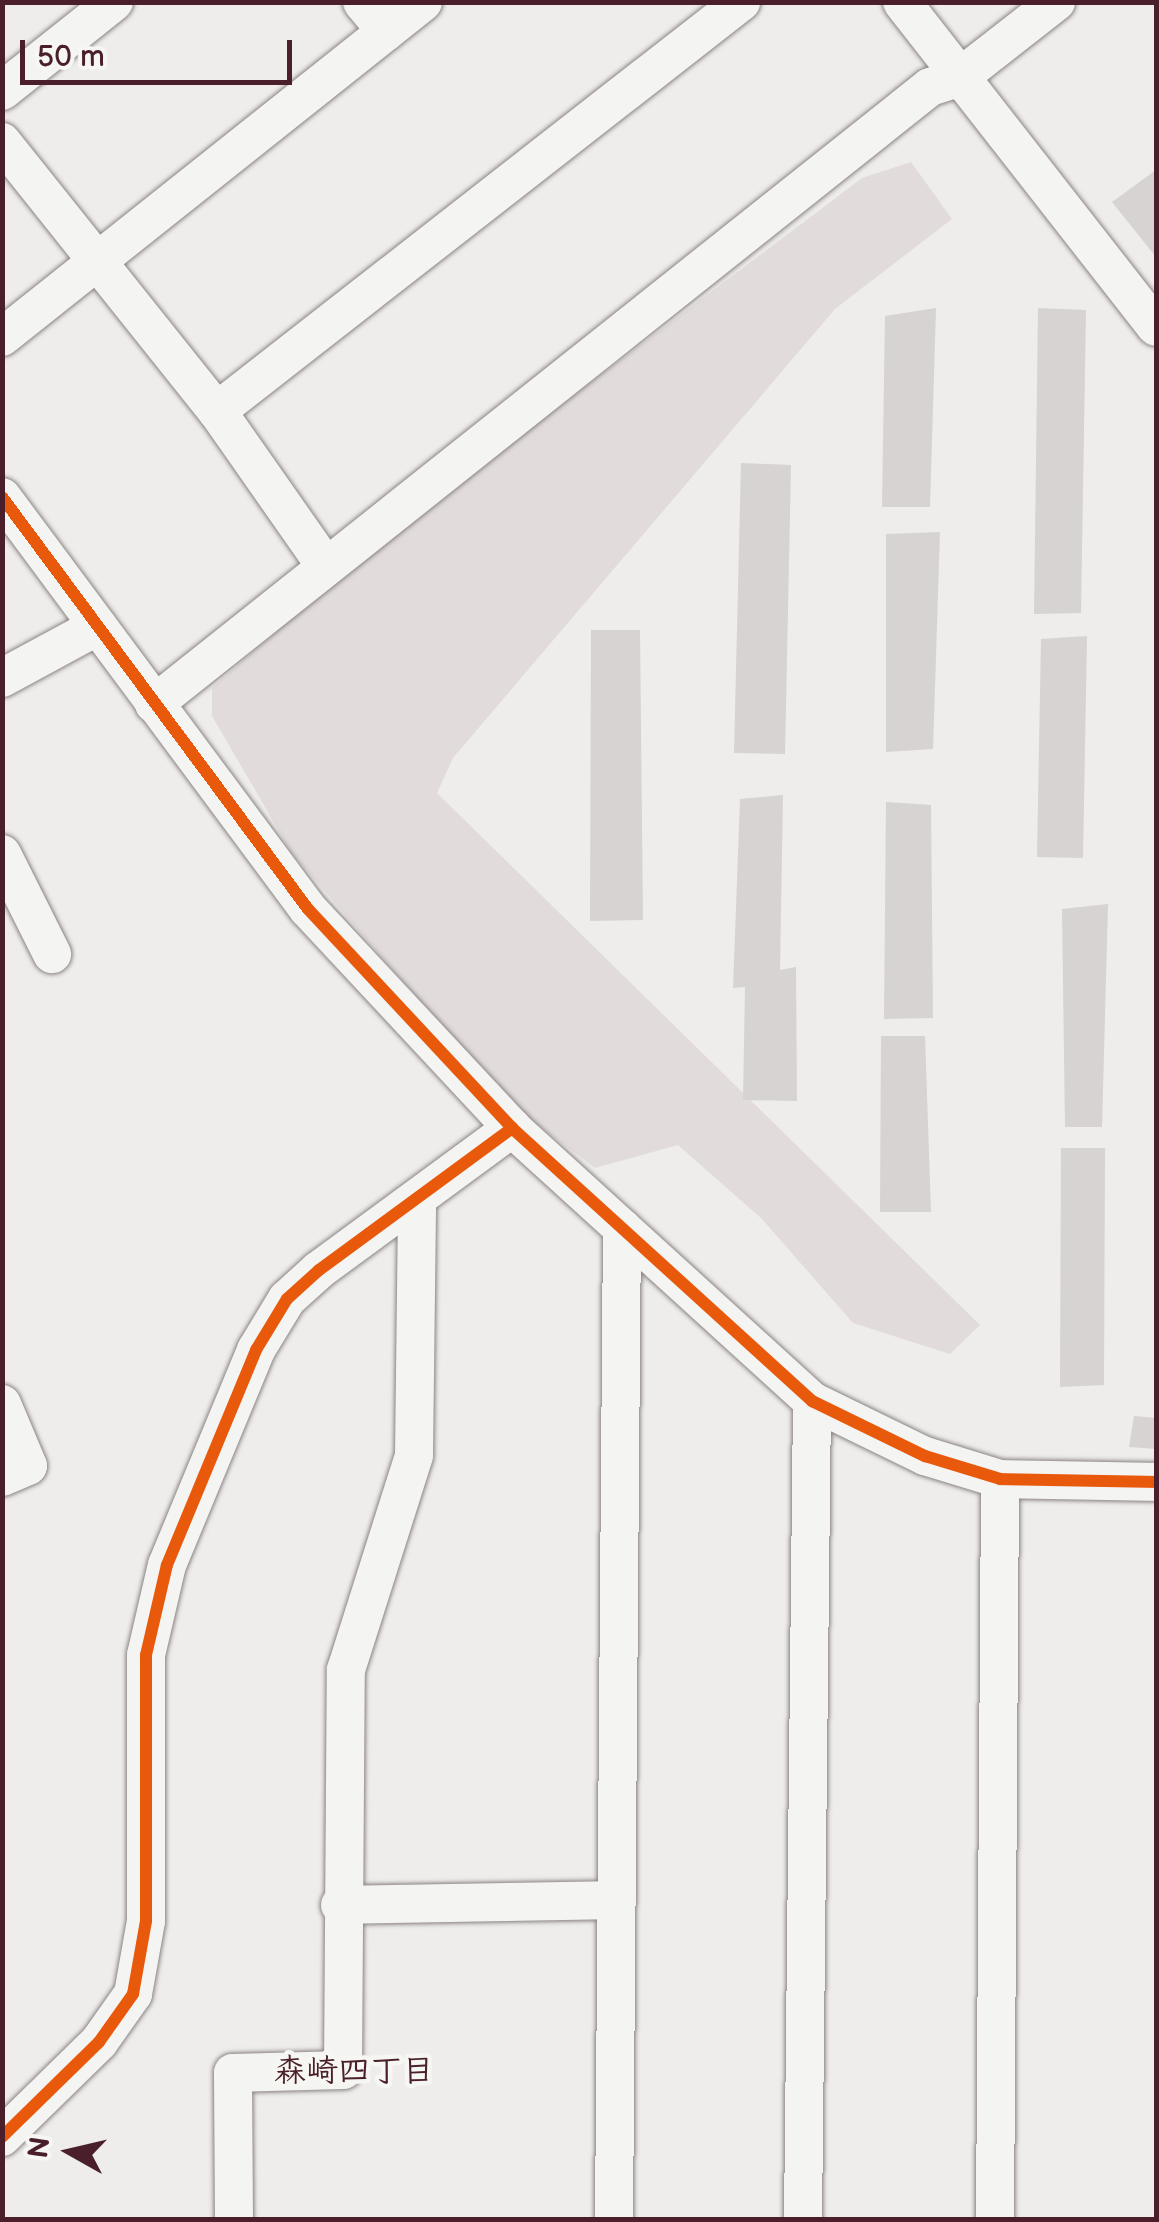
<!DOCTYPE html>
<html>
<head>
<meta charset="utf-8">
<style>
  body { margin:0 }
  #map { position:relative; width:1159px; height:2222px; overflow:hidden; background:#eeedeb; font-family:"Balsamiq Sans","Klee One",sans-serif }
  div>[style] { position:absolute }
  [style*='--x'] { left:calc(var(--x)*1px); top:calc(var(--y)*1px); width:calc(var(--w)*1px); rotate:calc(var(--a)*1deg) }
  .green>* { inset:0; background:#e1dcdb }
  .building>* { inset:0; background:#d6d3d2 }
  .roads { filter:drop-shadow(0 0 2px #8c8385) drop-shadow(0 0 2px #8c8385) }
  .minor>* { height:38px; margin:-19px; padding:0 19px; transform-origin:19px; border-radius:19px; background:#f4f4f2 }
  .cycleway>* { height:12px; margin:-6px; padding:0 6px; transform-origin:6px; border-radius:6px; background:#e8590c }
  span { translate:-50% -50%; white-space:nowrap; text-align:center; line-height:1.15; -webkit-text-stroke:9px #f6f6f2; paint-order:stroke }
  .neighbourhood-label { font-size:32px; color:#4a1f2b; font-weight:700 }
  .frame { position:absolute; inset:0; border:5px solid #4a1f2b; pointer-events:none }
  .north { position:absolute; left:20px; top:2102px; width:100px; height:100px; -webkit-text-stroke:8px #f6f6f2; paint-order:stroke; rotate:278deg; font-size:28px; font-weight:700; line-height:40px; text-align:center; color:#4a1f2b }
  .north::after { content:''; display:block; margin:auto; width:35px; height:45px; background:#4a1f2b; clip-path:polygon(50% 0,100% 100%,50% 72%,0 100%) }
  .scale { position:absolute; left:20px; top:40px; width:272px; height:45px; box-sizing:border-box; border:5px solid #4a1f2b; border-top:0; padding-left:12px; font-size:30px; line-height:35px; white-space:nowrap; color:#4a1f2b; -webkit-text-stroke:8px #f6f6f2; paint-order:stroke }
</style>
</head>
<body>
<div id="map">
  <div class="green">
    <div style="clip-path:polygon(911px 162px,952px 219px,835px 309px,453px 758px,437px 793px,980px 1325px,950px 1354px,853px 1323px,762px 1219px,678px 1145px,595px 1168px,507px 1102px,291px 852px,212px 716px,212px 688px,369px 550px,862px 178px)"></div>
  </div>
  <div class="building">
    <div style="clip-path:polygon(1156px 170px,1156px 257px,1112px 202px)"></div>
    <div style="clip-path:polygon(936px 308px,930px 507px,882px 507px,885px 316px)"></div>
    <div style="clip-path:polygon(1038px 308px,1086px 310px,1081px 613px,1034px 614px)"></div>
    <div style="clip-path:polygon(741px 463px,791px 465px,785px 754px,734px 753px)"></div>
    <div style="clip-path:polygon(940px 532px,933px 749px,886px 752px,886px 534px)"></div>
    <div style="clip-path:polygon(591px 630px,640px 630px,643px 920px,590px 921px)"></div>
    <div style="clip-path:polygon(1087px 636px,1083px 858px,1037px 857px,1041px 639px)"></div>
    <div style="clip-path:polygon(783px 795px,780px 970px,796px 967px,797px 1101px,743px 1100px,745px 987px,733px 988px,740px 799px)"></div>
    <div style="clip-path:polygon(886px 802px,931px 805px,933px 1018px,884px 1019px)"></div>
    <div style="clip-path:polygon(1108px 904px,1102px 1127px,1065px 1127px,1062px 909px)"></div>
    <div style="clip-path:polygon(881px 1036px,925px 1036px,931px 1212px,880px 1212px)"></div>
    <div style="clip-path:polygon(1061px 1148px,1105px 1148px,1104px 1385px,1060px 1387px)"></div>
    <div style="clip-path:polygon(1134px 1416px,1156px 1418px,1156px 1449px,1129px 1447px)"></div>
  </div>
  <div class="roads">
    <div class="minor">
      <div style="--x:362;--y:2;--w:38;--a:50"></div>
      <div style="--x:902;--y:2;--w:412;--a:52"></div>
      <div style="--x:2;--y:91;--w:143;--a:-38.5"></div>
      <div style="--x:2;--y:142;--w:344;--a:51.4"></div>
      <div style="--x:217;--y:411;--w:188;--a:55"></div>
      <div style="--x:2;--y:337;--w:538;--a:-38.51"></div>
      <div style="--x:217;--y:411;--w:665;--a:-37.97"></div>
      <div style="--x:2;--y:497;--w:513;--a:53.4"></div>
      <div style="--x:308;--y:909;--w:299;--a:47"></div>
      <div style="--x:512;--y:1128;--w:406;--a:42.3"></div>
      <div style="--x:812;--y:1401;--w:126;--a:26"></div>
      <div style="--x:925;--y:1456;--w:78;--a:17"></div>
      <div style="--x:1000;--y:1479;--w:156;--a:1.1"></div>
      <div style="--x:2;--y:678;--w:109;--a:-28.4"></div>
      <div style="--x:154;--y:704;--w:991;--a:-38.49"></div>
      <div style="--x:930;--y:87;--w:32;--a:-18"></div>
      <div style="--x:960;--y:77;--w:122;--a:-38"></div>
      <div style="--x:2;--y:854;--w:112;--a:63.4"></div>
      <div style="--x:2;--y:1404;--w:67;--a:67.2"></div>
      <div style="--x:28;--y:1466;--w:28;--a:157"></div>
      <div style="--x:340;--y:1905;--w:276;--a:-1"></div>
      <div style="--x:2;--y:2137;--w:136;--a:-44.4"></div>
      <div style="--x:99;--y:2042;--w:59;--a:-54.7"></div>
      <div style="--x:133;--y:1994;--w:74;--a:-79.9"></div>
      <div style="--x:146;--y:1921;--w:266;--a:-90"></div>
      <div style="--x:146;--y:1655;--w:92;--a:-76.9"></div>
      <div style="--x:167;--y:1565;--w:233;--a:-67.5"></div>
      <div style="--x:256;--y:1350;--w:60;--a:-58.7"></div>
      <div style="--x:287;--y:1299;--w:43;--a:-42.2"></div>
      <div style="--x:319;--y:1270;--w:240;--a:-36.3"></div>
      <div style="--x:234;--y:2220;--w:147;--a:-90.4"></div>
      <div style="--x:233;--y:2073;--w:110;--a:-1.6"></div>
      <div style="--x:343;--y:2070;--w:400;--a:-89.6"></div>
      <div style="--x:346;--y:1670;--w:225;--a:-72.4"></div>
      <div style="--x:414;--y:1455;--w:255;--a:-89.3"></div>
      <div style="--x:614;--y:2220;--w:992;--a:-89.54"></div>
      <div style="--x:803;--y:2220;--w:819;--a:-89.37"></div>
      <div style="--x:995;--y:2220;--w:741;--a:-89.61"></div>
    </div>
  </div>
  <div class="cycleway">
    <div style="--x:2;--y:497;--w:513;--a:53.4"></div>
    <div style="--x:308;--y:909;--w:299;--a:47"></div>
    <div style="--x:512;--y:1128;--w:406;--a:42.3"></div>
    <div style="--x:812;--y:1401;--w:126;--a:26"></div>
    <div style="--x:925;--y:1456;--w:78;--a:17"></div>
    <div style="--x:1000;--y:1479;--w:156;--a:1.1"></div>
    <div style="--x:2;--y:2137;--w:136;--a:-44.4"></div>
    <div style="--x:99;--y:2042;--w:59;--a:-54.7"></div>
    <div style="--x:133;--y:1994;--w:74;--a:-79.9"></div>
    <div style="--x:146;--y:1921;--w:266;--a:-90"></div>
    <div style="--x:146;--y:1655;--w:92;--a:-76.9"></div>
    <div style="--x:167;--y:1565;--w:233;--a:-67.5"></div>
    <div style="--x:256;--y:1350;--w:60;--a:-58.7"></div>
    <div style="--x:287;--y:1299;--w:43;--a:-42.2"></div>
    <div style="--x:319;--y:1270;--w:240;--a:-36.3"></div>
  </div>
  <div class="neighbourhood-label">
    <span style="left:354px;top:2072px">森崎四丁目</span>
  </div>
  <div class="frame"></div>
  <div class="north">N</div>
  <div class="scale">50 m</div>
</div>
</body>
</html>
